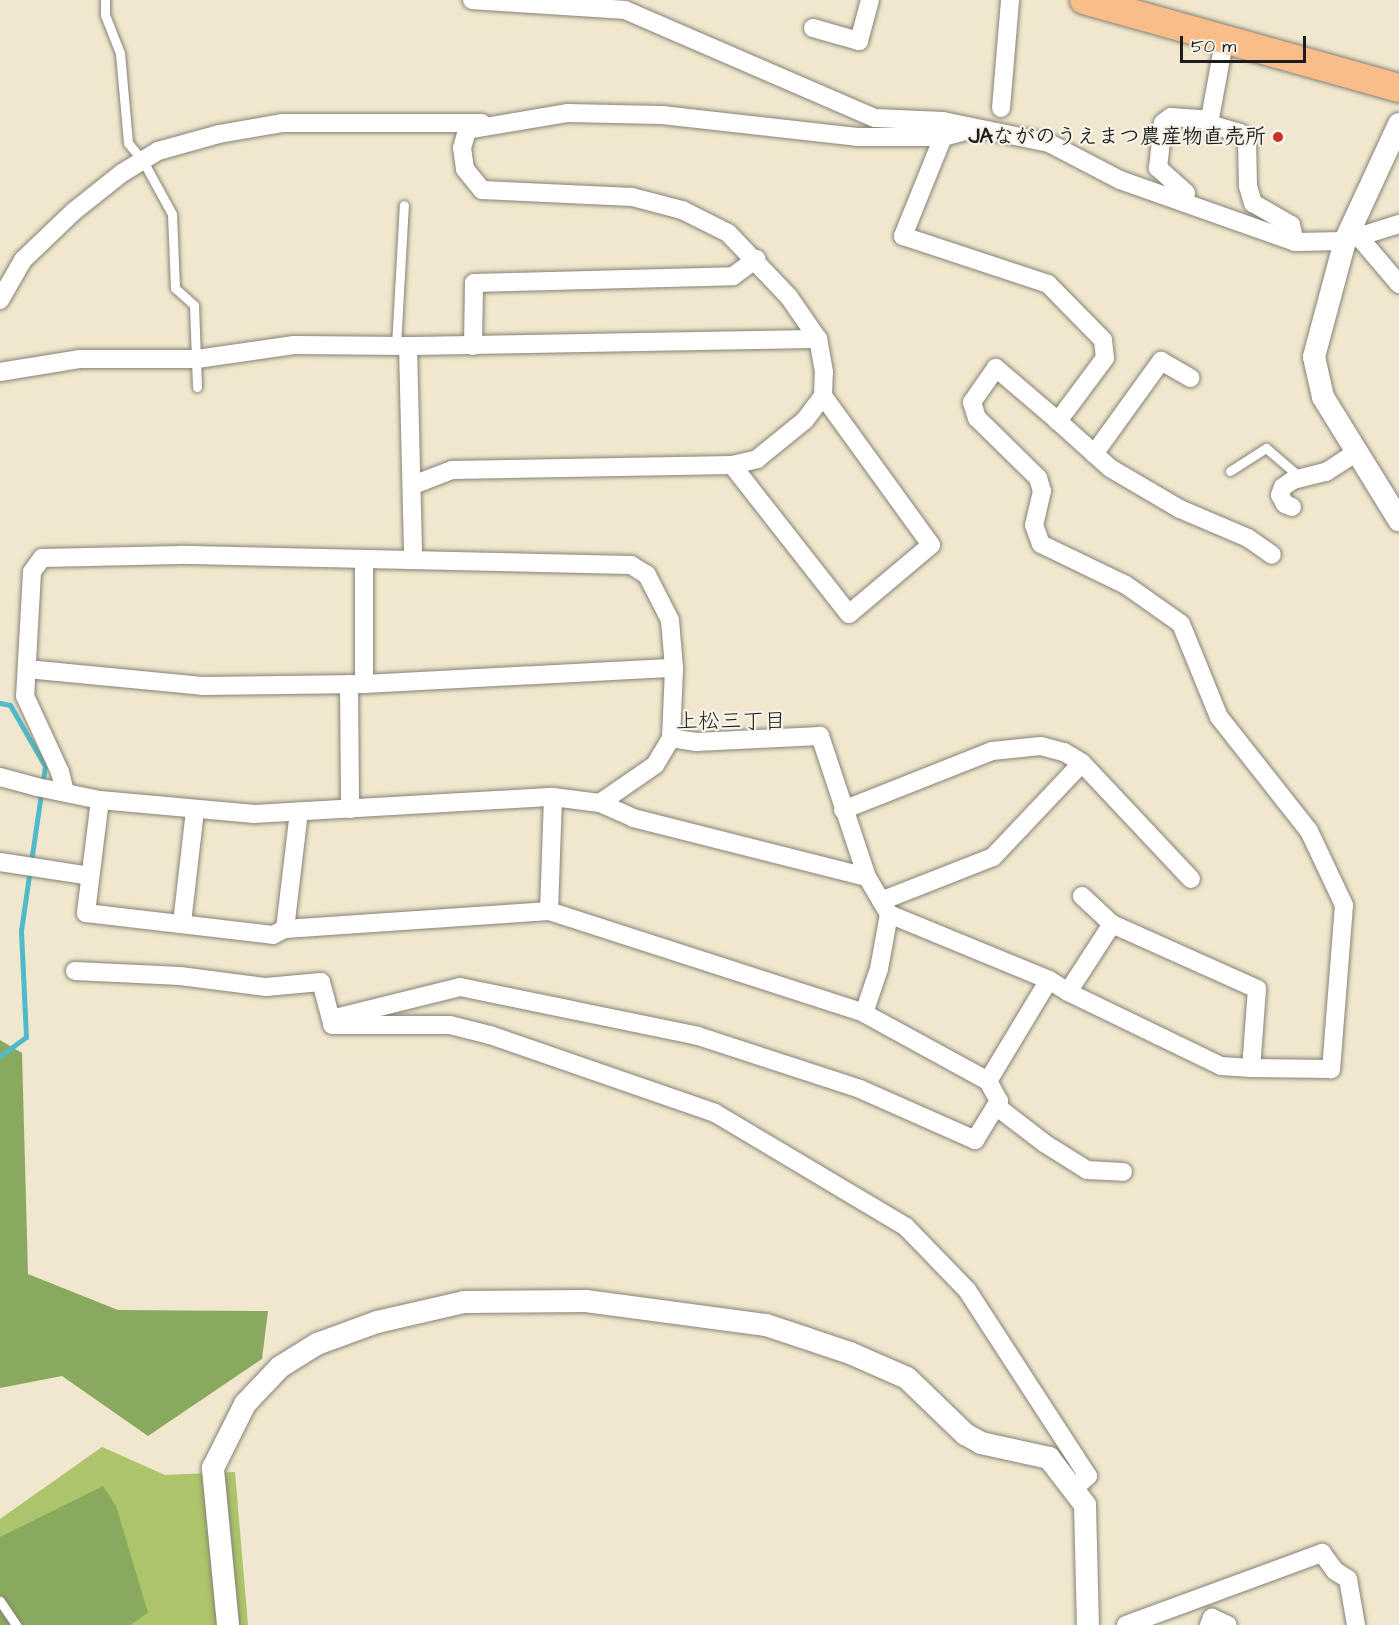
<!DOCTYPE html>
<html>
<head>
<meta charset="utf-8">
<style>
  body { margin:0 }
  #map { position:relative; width:1399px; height:1625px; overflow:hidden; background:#f0e7ce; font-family:"Architects Daughter","Klee One",sans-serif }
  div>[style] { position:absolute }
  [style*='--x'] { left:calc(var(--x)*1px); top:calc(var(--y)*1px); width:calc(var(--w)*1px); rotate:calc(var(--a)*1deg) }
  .green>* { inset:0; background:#acc46a }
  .forest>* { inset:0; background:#89aa5e }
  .stream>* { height:5px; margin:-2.5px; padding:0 2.5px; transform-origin:2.5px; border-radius:2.5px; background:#4fbacb }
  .roads { filter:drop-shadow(0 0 2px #868275) drop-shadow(0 0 2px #868275) }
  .service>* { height:9px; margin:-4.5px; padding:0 4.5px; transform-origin:4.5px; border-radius:4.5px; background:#fff }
  .minor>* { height:18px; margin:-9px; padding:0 9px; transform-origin:9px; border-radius:9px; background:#fff }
  .tertiary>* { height:22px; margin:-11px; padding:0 11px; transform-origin:11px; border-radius:11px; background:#fff }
  .primary>* { height:28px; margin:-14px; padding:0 14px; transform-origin:14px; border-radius:14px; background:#f8bd89 }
  .dots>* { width:16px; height:16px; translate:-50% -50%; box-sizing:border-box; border:3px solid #f7f3e8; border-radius:50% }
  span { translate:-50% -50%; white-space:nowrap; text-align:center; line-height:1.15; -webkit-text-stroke:4.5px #f7f3e8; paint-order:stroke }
  .poi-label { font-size:21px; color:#1c1c1c; font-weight:700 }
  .right { translate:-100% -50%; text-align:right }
  .neighbourhood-label { font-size:22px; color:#1c1c1c }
  .scale { position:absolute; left:1180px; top:36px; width:126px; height:27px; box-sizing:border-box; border:3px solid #1c1c1c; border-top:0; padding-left:8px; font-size:18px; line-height:21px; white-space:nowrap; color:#1c1c1c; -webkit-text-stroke:4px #f7f3e8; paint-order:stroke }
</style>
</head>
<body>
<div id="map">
  <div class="green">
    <div style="clip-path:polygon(102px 1447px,165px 1475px,235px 1472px,248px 1625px,0 1625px,0 1519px)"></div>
  </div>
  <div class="forest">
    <div style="clip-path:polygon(0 1040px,22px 1053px,28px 1274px,118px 1310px,268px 1311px,262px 1359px,148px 1436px,62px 1376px,0 1388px)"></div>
    <div style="clip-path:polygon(103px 1486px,116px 1506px,148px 1613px,130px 1625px,0 1625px,0 1537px)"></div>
  </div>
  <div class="stream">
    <div style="--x:0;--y:703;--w:10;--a:11"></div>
    <div style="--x:10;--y:705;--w:70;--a:60.2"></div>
    <div style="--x:45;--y:766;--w:167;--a:98.3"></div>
    <div style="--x:21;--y:931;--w:106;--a:87.3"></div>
    <div style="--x:26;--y:1037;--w:32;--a:144"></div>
  </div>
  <div class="roads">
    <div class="service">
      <div style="--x:105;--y:0;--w:15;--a:90"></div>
      <div style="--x:105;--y:15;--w:41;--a:68.5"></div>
      <div style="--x:120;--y:53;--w:90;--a:84.9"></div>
      <div style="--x:128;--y:143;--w:23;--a:50"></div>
      <div style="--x:143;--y:161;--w:60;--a:61.3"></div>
      <div style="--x:172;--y:214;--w:74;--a:87.7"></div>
      <div style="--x:175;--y:288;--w:25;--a:42"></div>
      <div style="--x:194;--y:305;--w:82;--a:87.9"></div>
      <div style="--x:396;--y:346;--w:141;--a:-86.8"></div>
      <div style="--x:1230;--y:471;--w:43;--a:-32.6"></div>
      <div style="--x:1266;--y:448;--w:46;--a:40.6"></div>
      <div style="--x:0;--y:1601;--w:29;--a:56"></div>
    </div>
    <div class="minor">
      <div style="--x:472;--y:0;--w:153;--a:3.7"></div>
      <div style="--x:625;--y:10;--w:272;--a:23.4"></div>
      <div style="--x:875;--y:118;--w:68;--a:2.5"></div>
      <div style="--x:943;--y:121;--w:108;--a:11.7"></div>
      <div style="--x:1049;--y:143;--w:80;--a:27.5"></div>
      <div style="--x:1120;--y:180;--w:186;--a:19.5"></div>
      <div style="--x:1295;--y:242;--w:50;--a:-1.1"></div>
      <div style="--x:1345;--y:241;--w:57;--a:-17.5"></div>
      <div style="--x:813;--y:28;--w:48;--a:15.8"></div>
      <div style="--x:859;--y:41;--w:42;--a:-75"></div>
      <div style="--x:1224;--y:42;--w:83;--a:100.4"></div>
      <div style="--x:1209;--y:124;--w:32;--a:16"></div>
      <div style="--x:1240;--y:133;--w:9;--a:41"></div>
      <div style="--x:1247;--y:139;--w:47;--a:88.8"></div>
      <div style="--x:1248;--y:186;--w:18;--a:74"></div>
      <div style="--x:1253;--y:203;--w:44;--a:30.1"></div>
      <div style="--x:1291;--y:225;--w:17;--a:77"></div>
      <div style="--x:1001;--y:108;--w:108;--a:-85.2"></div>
      <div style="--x:943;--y:137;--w:107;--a:112"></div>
      <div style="--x:903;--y:236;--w:153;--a:18.3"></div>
      <div style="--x:1048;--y:284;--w:78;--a:45.5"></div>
      <div style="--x:1103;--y:340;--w:18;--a:84"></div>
      <div style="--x:1105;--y:358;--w:79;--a:126.7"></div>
      <div style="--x:1058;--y:421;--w:82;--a:-139.5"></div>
      <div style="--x:996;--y:368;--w:42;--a:125.2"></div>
      <div style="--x:972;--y:402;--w:17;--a:73"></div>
      <div style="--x:977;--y:418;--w:86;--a:44.5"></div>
      <div style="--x:1038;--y:478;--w:14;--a:73"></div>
      <div style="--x:1042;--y:491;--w:35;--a:103"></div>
      <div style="--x:1034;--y:525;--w:20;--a:70"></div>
      <div style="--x:1041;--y:544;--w:94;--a:25.8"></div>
      <div style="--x:1126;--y:585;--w:67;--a:35.3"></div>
      <div style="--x:1181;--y:624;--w:100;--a:67.8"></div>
      <div style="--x:1219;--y:717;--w:145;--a:51.7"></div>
      <div style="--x:1309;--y:831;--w:82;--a:64.7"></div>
      <div style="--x:1344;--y:905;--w:165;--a:94.5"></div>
      <div style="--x:1331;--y:1069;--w:80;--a:-179.3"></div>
      <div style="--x:1251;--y:1068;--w:30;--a:-176"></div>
      <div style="--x:1221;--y:1066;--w:170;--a:-154.2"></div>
      <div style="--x:1068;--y:992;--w:81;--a:-57.1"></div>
      <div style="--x:1112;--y:924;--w:159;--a:24.1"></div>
      <div style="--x:1257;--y:989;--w:79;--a:94.3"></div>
      <div style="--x:1183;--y:202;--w:9;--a:-72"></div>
      <div style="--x:1186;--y:193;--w:38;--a:-138"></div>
      <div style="--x:1158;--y:168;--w:45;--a:-83.7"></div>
      <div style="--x:1163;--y:123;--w:10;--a:-37"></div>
      <div style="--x:1171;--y:117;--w:39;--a:4"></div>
      <div style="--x:1359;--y:237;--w:62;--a:49.6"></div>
      <div style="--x:0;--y:300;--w:46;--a:-60.1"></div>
      <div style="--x:23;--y:260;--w:69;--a:-43.8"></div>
      <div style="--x:73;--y:212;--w:63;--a:-38.5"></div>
      <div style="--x:122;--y:173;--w:42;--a:-31.4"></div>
      <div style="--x:158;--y:151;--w:63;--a:-15.6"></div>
      <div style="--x:219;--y:134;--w:65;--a:-9.8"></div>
      <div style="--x:283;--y:123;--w:199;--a:0"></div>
      <div style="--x:408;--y:346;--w:410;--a:-1"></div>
      <div style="--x:473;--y:346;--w:63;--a:-89.1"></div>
      <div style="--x:474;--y:283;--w:259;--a:-1.5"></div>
      <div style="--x:733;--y:276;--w:29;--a:-36"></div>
      <div style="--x:0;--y:372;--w:80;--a:-9.3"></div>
      <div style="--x:79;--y:359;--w:118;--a:0"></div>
      <div style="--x:197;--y:359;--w:98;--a:-8.2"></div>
      <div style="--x:294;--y:345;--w:114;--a:0.5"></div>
      <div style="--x:408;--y:346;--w:212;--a:88.6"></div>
      <div style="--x:1058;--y:421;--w:70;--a:42.1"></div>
      <div style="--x:1110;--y:468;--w:81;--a:30.4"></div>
      <div style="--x:1180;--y:509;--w:74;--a:23.1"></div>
      <div style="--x:1248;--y:538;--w:29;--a:35"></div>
      <div style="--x:1094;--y:454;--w:115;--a:-54.2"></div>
      <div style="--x:1161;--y:361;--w:34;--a:30"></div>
      <div style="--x:732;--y:465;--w:189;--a:51.9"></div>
      <div style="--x:849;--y:614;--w:107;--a:-40.1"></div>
      <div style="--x:931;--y:545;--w:184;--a:-125.9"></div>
      <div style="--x:413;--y:485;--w:42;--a:-21"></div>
      <div style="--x:452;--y:470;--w:280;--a:-1"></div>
      <div style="--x:732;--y:465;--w:26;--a:-13"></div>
      <div style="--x:757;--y:459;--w:62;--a:-39.1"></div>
      <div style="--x:805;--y:420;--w:30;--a:-53"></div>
      <div style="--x:823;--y:396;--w:24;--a:-88"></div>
      <div style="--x:824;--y:372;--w:34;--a:-100"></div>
      <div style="--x:818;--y:339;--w:51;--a:-124.6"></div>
      <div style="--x:789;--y:297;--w:88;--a:-133.6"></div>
      <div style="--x:728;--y:233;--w:51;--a:-153.4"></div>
      <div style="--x:682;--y:210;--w:52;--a:-165.4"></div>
      <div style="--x:632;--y:197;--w:150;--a:-177.3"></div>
      <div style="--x:482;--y:190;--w:27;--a:-129"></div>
      <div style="--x:465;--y:169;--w:21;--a:-98"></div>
      <div style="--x:462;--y:148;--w:19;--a:-74"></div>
      <div style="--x:467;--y:130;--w:101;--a:-9.6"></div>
      <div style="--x:567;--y:113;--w:95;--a:1.2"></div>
      <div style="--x:662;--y:115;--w:196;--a:6.4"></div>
      <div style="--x:857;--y:137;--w:86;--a:0"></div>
      <div style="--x:943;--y:137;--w:30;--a:-15"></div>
      <div style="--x:1292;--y:507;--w:8;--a:-157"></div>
      <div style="--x:1285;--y:504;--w:10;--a:-119"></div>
      <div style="--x:1280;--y:495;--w:9;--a:-69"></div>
      <div style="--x:1283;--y:487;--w:12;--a:-35"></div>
      <div style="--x:1293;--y:480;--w:34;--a:-14"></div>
      <div style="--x:1326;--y:472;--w:37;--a:-33"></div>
      <div style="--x:364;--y:559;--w:125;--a:90"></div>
      <div style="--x:27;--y:669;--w:176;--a:5.5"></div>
      <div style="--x:202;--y:686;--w:162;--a:-0.7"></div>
      <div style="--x:364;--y:684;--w:310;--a:-3"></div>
      <div style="--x:349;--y:684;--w:125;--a:89.5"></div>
      <div style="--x:0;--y:777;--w:38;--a:15"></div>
      <div style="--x:37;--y:787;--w:64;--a:11.7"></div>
      <div style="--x:100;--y:800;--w:155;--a:5.2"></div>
      <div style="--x:254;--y:814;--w:299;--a:-3.3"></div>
      <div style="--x:553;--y:797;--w:47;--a:7.3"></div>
      <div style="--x:600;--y:803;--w:67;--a:-34.6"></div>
      <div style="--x:655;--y:765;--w:31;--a:-59"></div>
      <div style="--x:671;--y:738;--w:70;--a:-87.5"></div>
      <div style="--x:674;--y:668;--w:48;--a:-94.8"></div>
      <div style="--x:670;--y:620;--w:51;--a:-117.1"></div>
      <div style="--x:647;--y:575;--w:19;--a:-148"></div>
      <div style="--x:631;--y:565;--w:451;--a:-178.7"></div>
      <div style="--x:180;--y:555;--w:138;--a:178.8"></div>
      <div style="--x:42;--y:558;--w:17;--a:126"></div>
      <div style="--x:32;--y:572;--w:124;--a:93.2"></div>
      <div style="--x:25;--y:696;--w:84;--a:65.3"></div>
      <div style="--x:60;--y:772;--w:21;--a:76"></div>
      <div style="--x:553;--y:797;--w:114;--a:92"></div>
      <div style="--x:549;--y:911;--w:331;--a:17.9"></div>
      <div style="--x:100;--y:800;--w:114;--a:97.1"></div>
      <div style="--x:86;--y:913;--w:188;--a:6.7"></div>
      <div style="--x:273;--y:935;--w:13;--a:-27"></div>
      <div style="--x:285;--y:929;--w:265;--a:-3.9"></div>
      <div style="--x:600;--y:803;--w:36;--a:24"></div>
      <div style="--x:633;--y:818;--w:241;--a:14.2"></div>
      <div style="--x:843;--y:810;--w:160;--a:-21.6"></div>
      <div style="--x:992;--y:751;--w:49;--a:-5.8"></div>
      <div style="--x:1041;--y:746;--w:24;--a:15"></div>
      <div style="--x:1064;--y:752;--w:21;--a:31"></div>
      <div style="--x:0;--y:862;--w:91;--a:8.8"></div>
      <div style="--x:1082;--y:896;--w:41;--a:43"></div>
      <div style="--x:881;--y:901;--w:120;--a:-21.4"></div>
      <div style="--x:993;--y:857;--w:129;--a:-46.6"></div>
      <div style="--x:1082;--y:763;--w:159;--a:46.8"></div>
      <div style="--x:889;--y:914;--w:173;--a:22.4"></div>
      <div style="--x:1049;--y:980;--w:22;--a:32"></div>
      <div style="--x:182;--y:923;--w:114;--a:-83.4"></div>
      <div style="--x:285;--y:929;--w:118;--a:-83.2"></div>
      <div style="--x:75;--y:971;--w:105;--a:2.7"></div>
      <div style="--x:180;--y:976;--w:87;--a:7.3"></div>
      <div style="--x:266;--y:987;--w:55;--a:-5.2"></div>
      <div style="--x:321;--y:982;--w:38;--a:75"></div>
      <div style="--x:331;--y:1019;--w:133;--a:-13.9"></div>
      <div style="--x:460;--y:987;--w:243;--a:11.6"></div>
      <div style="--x:698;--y:1036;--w:170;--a:18.1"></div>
      <div style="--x:860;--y:1089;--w:126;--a:23.9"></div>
      <div style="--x:975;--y:1140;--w:46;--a:-58.4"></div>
      <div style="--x:999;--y:1101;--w:23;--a:-119"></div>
      <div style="--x:988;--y:1081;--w:141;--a:-151.3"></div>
      <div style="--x:864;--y:1013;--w:46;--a:-71.2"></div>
      <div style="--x:879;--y:969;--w:56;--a:-79.7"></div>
      <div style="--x:889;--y:914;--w:43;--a:-120.7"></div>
      <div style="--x:867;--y:877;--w:149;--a:-108.4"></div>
      <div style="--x:820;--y:736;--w:124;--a:177.2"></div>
      <div style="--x:696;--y:742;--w:25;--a:-171"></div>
      <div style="--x:332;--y:1025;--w:118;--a:0"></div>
      <div style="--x:450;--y:1025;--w:41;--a:14"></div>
      <div style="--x:490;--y:1035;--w:238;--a:19.1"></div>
      <div style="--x:715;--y:1113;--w:222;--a:30.8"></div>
      <div style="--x:906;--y:1227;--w:88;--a:45.9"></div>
      <div style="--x:967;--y:1290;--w:222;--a:57"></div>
      <div style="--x:1088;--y:1476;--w:20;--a:139"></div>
      <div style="--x:988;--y:1081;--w:118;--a:-58.9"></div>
      <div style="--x:996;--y:1106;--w:61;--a:37.6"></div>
      <div style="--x:1044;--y:1143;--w:51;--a:32.1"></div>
      <div style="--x:1087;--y:1170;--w:36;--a:3"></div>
      <div style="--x:1126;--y:1625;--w:209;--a:-20.2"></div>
      <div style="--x:1322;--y:1553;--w:22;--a:54"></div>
      <div style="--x:1335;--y:1571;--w:15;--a:32"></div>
      <div style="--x:1348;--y:1579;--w:47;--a:80.1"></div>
      <div style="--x:1209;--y:1625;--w:8;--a:-67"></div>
      <div style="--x:1212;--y:1618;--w:17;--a:24"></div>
    </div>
    <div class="tertiary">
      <div style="--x:1399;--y:124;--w:129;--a:114.8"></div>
      <div style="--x:1345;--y:241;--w:120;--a:105"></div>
      <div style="--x:1314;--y:357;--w:41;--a:77.3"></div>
      <div style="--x:1323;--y:397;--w:145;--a:58.3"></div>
      <div style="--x:228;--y:1625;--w:158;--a:-95.5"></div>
      <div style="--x:213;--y:1468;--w:72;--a:-63.4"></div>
      <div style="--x:245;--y:1404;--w:51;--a:-46.6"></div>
      <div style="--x:280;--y:1367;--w:44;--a:-31.9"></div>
      <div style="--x:317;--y:1344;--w:64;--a:-20.1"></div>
      <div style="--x:377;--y:1322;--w:89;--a:-12.9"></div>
      <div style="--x:464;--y:1302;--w:122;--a:-0.5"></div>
      <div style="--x:586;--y:1301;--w:182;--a:7.6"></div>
      <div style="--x:766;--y:1325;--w:89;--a:18.4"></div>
      <div style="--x:850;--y:1353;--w:62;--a:23.7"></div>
      <div style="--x:907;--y:1378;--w:81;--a:44"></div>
      <div style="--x:965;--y:1434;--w:18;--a:29"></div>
      <div style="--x:981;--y:1443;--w:70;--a:12.4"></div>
      <div style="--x:1049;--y:1458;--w:59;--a:52.5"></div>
      <div style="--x:1085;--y:1505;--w:120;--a:88.6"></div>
    </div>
    <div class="primary">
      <div style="--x:1084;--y:0;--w:327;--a:15.6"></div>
    </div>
  </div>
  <div class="dots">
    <div style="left:1278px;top:137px;background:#c8321e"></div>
  </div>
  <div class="poi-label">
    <span class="right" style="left:1266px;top:137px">JAながのうえまつ農産物直売所</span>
  </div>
  <div class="neighbourhood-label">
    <span style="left:731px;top:722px">上松三丁目</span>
  </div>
  <div class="scale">50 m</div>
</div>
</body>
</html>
